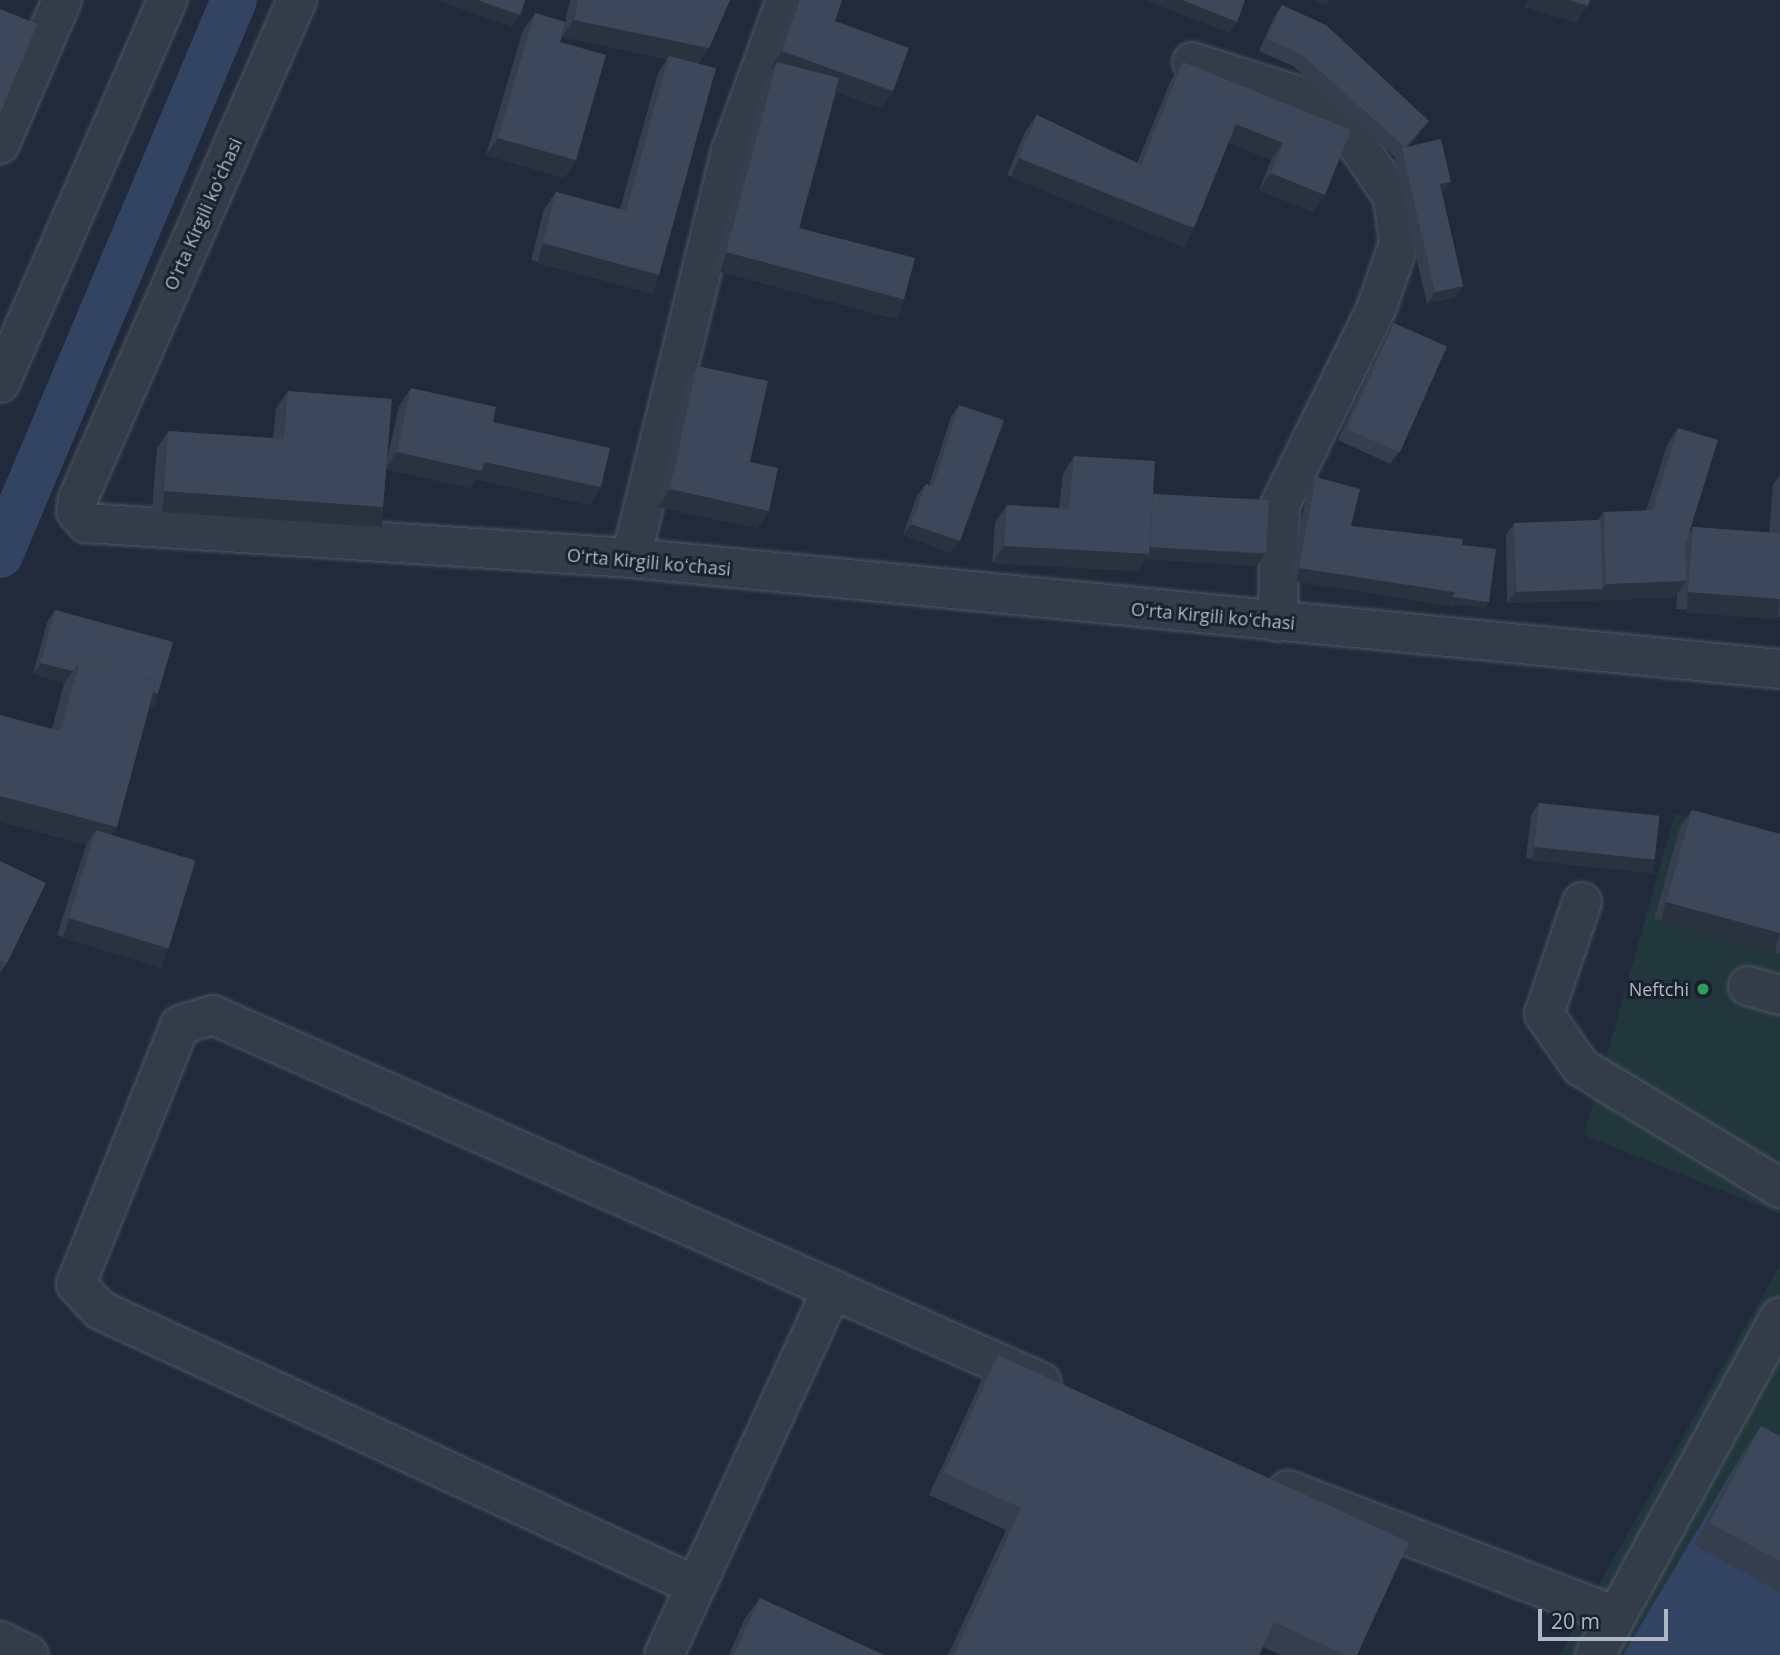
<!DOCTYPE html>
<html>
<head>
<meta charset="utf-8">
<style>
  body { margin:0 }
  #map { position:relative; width:1780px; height:1655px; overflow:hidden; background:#202a3a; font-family:"Open Sans",sans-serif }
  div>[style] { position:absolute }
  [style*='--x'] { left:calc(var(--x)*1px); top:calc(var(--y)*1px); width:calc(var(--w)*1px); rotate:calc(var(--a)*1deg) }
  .green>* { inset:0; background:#22373b }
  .water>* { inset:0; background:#334462 }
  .canal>* { height:46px; margin:-23px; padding:0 23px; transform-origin:23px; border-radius:23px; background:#334462 }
  .roads { filter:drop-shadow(0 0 2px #4f5765) drop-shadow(0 0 2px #4f5765) }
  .minor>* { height:38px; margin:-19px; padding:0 19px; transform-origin:19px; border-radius:19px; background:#343c4a }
  .wall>* { inset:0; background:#343e4d }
  .shaded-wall>* { inset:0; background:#2a323f; transform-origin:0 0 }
  .building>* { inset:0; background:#3c485a; transform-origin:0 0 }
  .dots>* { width:19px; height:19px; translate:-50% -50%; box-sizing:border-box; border:4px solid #19212f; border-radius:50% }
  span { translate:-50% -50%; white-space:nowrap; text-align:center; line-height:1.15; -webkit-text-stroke:6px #19212f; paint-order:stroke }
  .street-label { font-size:18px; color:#afb7c7 }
  .poi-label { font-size:18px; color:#afb7c7 }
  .right { translate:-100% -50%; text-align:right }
  .scale { position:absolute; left:1538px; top:1609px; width:130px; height:32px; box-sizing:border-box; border:4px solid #afb7c7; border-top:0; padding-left:9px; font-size:21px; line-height:24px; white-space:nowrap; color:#afb7c7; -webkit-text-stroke:5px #19212f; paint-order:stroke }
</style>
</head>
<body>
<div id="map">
  <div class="green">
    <div style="clip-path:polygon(1675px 814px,1780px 842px,1780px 1214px,1584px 1135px)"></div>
    <div style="clip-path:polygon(1780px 1265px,1780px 1655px,1559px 1655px)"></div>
  </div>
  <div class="water">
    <div style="clip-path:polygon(1746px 1448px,1780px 1467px,1780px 1655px,1623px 1655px)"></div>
  </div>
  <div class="canal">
    <div style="--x:0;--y:555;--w:602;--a:-67.14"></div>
  </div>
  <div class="roads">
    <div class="minor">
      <div style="--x:297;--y:0;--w:545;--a:113.7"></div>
      <div style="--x:78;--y:499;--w:12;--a:99"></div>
      <div style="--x:76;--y:511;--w:16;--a:50"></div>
      <div style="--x:86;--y:523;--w:546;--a:3.67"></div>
      <div style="--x:631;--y:558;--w:1154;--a:5.52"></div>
      <div style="--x:1192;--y:62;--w:122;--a:17.7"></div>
      <div style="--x:1308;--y:99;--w:53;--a:39.7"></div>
      <div style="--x:1349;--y:133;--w:78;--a:55.5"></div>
      <div style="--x:1393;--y:197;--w:46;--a:82.6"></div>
      <div style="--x:1399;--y:243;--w:68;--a:109"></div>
      <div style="--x:1377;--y:307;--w:220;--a:116.1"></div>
      <div style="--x:1280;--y:505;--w:117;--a:91"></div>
      <div style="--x:0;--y:144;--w:157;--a:-66.7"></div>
      <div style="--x:0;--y:383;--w:418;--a:-66.4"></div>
      <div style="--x:631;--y:558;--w:419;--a:-76.2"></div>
      <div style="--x:731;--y:151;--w:161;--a:-70"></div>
      <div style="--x:1582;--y:902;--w:118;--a:108.7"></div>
      <div style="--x:1544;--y:1014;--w:65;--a:55.1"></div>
      <div style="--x:1581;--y:1067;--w:233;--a:31.3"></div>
      <div style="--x:1748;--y:986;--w:33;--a:16"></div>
      <div style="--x:1288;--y:1490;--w:351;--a:21"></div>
      <div style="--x:694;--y:1585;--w:655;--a:-155.16"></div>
      <div style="--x:100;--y:1310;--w:35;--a:-133"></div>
      <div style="--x:76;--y:1284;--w:279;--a:-68.1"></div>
      <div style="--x:180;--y:1025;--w:34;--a:-17"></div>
      <div style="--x:213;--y:1015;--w:906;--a:23.9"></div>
      <div style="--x:0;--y:1641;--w:32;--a:26"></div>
      <div style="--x:664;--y:1655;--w:403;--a:-65.3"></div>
      <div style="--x:1595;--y:1655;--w:385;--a:-61.3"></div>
    </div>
  </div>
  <div class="wall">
    <div style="clip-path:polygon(570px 0,730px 0,709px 48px,698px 64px,647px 292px,531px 260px,544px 209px,556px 192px,620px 209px,658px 73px,667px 59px,562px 37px,564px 27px,560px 42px,576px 160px,564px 178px,486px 155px,523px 30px,535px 13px,565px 22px)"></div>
    <div style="clip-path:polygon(794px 0,842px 0,835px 21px,893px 91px,881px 108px,836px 92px,799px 228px,904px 299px,892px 316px,714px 269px,765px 79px,772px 69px,770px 68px)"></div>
    <div style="clip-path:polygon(1282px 5px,1420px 133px,1408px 147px,1442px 193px,1463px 286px,1455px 297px,1427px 304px,1394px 160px,1396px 158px,1293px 66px,1259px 51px,1274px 17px)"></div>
    <div style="clip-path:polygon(1183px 62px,1351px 130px,1313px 212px,1259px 190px,1271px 160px,1228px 142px,1182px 245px,1007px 175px,1025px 132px,1037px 115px,1137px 163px,1171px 80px)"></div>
    <div style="clip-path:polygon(1394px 323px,1399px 452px,1390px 464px,1338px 440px,1386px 335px)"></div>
    <div style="clip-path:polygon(697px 366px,769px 511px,757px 528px,658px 507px,685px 383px)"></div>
    <div style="clip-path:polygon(411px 388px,493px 422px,601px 487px,589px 505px,476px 479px,470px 488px,386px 469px,383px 507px,371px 524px,152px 508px,157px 448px,168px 431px,273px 438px,276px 408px,288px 391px,387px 459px,399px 406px)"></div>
    <div style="clip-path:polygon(959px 405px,951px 553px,903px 535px,917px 495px,926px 484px,929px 485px,951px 417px)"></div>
    <div style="clip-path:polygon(1678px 428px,1689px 533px,1693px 527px,1769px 533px,1773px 485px,1780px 475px,1780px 617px,1676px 609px,1677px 593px,1674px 598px,1507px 603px,1506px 535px,1514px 523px,1598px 520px,1604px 512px,1646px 511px,1667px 445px)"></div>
    <div style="clip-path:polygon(1074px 456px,1153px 494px,1265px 554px,1257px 566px,1146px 559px,1137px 571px,992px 563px,995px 522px,1007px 505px,1059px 508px,1063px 474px)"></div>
    <div style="clip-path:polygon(1316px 477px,1351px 526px,1462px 545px,1489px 602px,1485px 608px,1448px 603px,1290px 579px,1308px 489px)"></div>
    <div style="clip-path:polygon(55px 610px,158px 694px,150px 705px,117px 827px,111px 835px,168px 948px,156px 965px,57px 935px,86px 845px,52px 729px,64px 683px,33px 674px,47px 622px)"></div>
    <div style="clip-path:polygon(1539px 803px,1654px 860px,1646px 871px,1526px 858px,1531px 815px)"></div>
    <div style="clip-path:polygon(1692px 810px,1780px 834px,1780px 954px,1654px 919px,1680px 827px)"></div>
    <div style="clip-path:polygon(0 861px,7px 963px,0 973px)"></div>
    <div style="clip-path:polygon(998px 1355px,1357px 1655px,1281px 1655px,1263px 1647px,1259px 1655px,948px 1655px,1006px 1530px,929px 1495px,983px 1377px)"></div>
    <div style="clip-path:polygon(1761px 1426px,1780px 1436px,1780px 1592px,1694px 1545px,1746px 1448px)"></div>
    <div style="clip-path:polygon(760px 1598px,884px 1655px,729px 1655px,744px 1620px)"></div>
  </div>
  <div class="shaded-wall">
    <div style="clip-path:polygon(436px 0,477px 0,520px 15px,511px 27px)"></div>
    <div style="clip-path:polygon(1144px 0,1182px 0,1237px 22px,1229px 33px)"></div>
    <div style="clip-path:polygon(1312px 0,1329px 0,1326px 5px)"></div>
    <div style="clip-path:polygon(1528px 0,1569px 0,1588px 6px,1576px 23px,1523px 7px)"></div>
    <div style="clip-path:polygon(574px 20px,709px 48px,697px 65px,669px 56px,667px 59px,562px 37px)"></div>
    <div style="clip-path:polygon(782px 51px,893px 91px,881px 108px,775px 70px,777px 62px,772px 69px,770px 68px)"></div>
    <div style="clip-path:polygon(1429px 121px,1420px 133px,1403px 152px,1403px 151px)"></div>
    <div style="clip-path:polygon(1236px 124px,1283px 143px,1271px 160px,1224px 141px)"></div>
    <div style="clip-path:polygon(498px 138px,576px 160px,564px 178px,486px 155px)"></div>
    <div style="left:1019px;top:158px;width:188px;height:21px;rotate:22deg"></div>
    <div style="clip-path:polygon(1271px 173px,1325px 195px,1313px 212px,1259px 190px)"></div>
    <div style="clip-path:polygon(1451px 182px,1443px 193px,1440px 184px)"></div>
    <div style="left:543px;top:243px;width:120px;height:21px;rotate:15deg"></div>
    <div style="left:726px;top:252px;width:184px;height:21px;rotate:15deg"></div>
    <div style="clip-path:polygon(1463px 286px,1455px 297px,1427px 304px,1435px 292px)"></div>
    <div style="clip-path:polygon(397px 452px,484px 462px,601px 487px,589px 505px,476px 479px,470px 488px,385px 469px)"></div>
    <div style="clip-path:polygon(670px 489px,769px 511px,757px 528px,658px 507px)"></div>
    <div style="left:164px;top:491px;width:220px;height:21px;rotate:4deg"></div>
    <div style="clip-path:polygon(911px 524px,960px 541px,951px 553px,903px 535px)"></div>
    <div style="clip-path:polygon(1004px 546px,1146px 547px,1265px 554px,1257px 566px,1146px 559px,1137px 571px,992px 563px)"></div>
    <div style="left:1299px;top:568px;width:159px;height:14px;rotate:9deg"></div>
    <div style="clip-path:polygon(1686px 581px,1674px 598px,1507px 603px,1516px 591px,1602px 589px,1606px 584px)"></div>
    <div style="left:1688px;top:592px;width:92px;height:21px;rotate:4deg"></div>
    <div style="clip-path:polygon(1452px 597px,1489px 602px,1485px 608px,1448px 603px)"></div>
    <div style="clip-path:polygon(41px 663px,73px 671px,64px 683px,33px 674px)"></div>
    <div style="left:77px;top:672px;width:84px;height:14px;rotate:15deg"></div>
    <div style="clip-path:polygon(0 796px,117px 827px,101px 849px,96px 830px,86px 845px,0 822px)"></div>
    <div style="left:1534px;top:847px;width:121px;height:14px;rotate:6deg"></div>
    <div style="left:1666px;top:902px;width:118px;height:21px;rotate:15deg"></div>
    <div style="left:69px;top:918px;width:103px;height:21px;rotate:17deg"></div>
  </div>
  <div class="building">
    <div style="clip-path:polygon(477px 0,525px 0,520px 15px)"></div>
    <div style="clip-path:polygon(578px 0,730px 0,709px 48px,574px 20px)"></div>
    <div style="clip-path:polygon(800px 0,842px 0,835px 21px,909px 48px,893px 91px,782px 51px)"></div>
    <div style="clip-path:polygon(1182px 0,1245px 0,1237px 22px)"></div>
    <div style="clip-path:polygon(1569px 0,1590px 0,1588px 6px)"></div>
    <div style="clip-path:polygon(1282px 5px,1326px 25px,1429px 121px,1405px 147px,1301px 54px,1267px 39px)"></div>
    <div style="clip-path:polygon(0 9px,37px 24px,0 114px)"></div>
    <div style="clip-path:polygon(535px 13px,565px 22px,560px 42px,606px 55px,576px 160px,498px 138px)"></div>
    <div style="clip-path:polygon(669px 56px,716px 68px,659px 275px,543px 243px,556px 192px,626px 211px)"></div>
    <div style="clip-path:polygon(777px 62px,839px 78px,799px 228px,915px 258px,904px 299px,726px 252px)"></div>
    <div style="clip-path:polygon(1183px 62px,1351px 130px,1325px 195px,1271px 173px,1283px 143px,1236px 124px,1194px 228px,1019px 158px,1037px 115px,1141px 165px)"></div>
    <div style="clip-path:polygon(1441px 139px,1451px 182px,1440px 184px,1463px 286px,1435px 292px,1402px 148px)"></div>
    <div style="left:1394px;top:323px;width:58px;height:116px;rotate:24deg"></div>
    <div style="clip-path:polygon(697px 366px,768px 381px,750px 462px,778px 468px,769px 511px,670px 489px)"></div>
    <div style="clip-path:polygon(411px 388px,496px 407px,493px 422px,610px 448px,601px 487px,484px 462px,482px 471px,397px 452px)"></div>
    <div style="clip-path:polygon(288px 391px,392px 399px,383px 507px,164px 491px,168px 431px,284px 439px)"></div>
    <div style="clip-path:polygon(959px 405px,1004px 420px,960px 541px,911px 524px,926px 484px,933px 487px)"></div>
    <div style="clip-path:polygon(1678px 428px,1718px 440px,1685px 546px,1686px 581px,1606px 584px,1604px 512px,1653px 510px)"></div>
    <div style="clip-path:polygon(1074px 456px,1155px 461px,1149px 554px,1004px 546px,1007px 505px,1069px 509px)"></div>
    <div style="clip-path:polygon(1316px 477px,1360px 489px,1351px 526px,1463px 539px,1456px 592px,1299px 568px)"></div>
    <div style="left:1153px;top:494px;width:116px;height:53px;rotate:3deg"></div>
    <div style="left:1600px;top:520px;width:69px;height:86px;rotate:88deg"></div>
    <div style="clip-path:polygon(1693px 527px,1779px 533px,1780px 527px,1780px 599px,1688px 592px)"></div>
    <div style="clip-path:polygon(1462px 545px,1496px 549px,1489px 602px,1452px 597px,1456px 592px)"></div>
    <div style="clip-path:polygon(55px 610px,173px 642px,158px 694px,153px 692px,156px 681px,80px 661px,73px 671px,41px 663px)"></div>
    <div style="clip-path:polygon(80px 661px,156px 681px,117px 827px,0 796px,0 715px,60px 731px)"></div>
    <div style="left:1539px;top:803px;width:121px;height:44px;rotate:6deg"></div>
    <div style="clip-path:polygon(1692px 810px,1780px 834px,1780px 933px,1666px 902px)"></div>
    <div style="left:96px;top:830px;width:104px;height:92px;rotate:17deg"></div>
    <div style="clip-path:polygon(0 861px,46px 883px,7px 963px,0 960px)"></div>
    <div style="clip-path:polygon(998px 1355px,1409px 1542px,1357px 1655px,1345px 1655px,1274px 1622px,1259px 1655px,954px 1655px,1021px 1508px,944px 1473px)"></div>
    <div style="clip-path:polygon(1761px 1426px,1780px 1436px,1780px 1561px,1709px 1523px)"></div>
    <div style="clip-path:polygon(760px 1598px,884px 1655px,734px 1655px)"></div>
  </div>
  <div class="dots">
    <div style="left:1703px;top:989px;background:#2e9e5b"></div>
  </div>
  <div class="street-label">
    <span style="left:203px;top:214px;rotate:-66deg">Oʻrta Kirgili koʻchasi</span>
    <span style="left:649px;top:562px;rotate:5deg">Oʻrta Kirgili koʻchasi</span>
    <span style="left:1213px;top:616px;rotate:5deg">Oʻrta Kirgili koʻchasi</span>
  </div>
  <div class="poi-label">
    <span class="right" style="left:1689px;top:989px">Neftchi</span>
  </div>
  <div class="scale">20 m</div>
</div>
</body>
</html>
